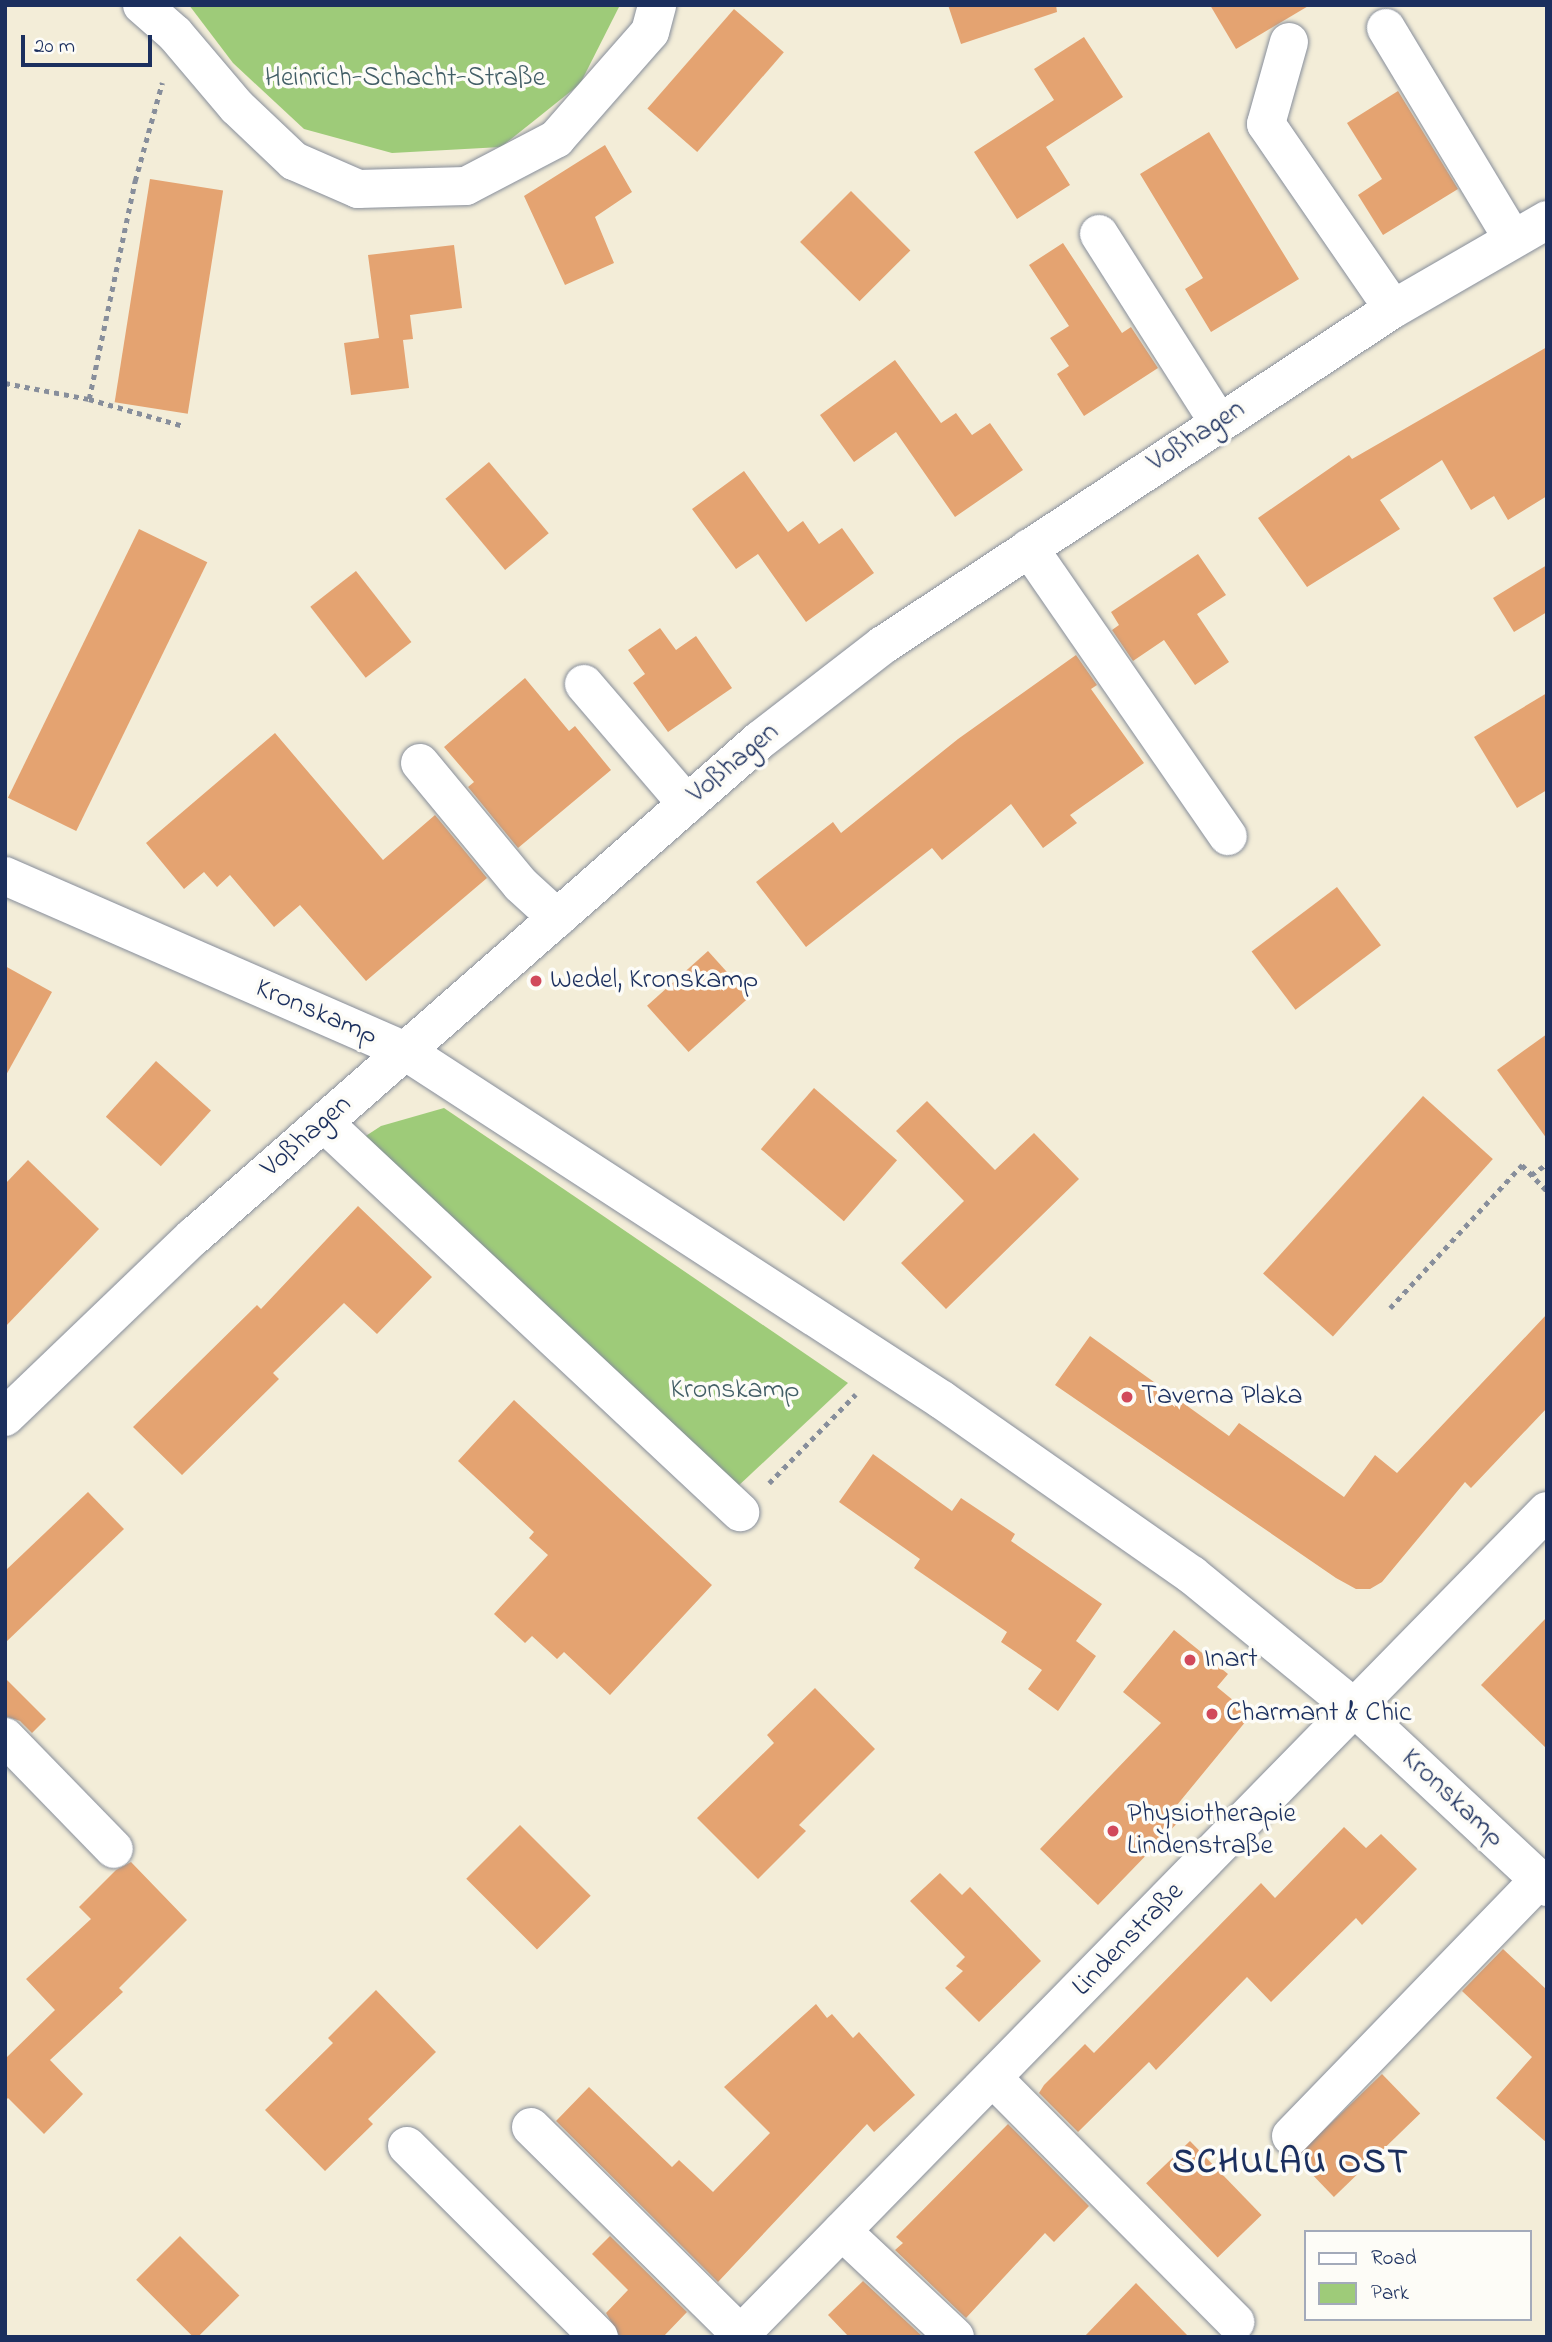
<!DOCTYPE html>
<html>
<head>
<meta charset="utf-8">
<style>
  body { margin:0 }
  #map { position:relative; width:1552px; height:2342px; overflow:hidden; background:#f3edd8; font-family:"Indie Flower",sans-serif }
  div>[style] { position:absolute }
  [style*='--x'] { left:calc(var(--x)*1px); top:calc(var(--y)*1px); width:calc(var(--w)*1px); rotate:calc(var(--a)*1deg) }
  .green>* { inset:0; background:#9ecb79 }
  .building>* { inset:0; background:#e4a371; transform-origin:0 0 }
  .path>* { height:4.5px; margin-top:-2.25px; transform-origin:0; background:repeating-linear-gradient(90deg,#878e9b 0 5px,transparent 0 10px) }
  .roads { filter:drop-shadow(0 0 2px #878e9b) drop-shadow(0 0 2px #878e9b) }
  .minor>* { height:38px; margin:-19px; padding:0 19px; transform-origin:19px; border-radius:19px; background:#fff }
  .dots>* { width:19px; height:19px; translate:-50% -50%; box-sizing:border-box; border:4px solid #fdfcf7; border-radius:50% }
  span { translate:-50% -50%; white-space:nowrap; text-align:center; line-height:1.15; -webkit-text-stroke:7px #fdfcf7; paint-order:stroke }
  .park-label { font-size:28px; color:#425e66 }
  .street-label { font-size:28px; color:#1b2f5e }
  .poi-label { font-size:28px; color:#1b2f5e }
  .left { translate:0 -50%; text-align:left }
  .district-label { font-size:35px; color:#1b2f5e; font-weight:700; letter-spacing:2px }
  .frame { position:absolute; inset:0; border:7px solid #1b2f5e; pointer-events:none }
  .legend { position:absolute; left:1304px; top:2230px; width:228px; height:91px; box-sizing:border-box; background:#fdfcf7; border:2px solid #a3aaba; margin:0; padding:9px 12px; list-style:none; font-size:21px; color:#1b2f5e }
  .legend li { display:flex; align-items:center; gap:14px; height:35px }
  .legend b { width:35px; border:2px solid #a3aaba }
  .scale { position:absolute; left:21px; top:35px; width:131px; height:32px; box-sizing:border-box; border:4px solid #1b2f5e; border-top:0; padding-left:9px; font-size:21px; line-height:24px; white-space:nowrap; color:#1b2f5e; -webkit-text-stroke:5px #fdfcf7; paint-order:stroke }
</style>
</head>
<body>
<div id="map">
  <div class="green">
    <div style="clip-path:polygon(189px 5px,620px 5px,580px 84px,501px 147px,392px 153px,304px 129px,233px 63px)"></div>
    <div style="clip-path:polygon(444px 1108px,596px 1211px,848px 1383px,736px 1488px,355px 1143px,381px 1126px)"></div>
  </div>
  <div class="building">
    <div style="clip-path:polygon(948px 5px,1056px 5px,1057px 12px,961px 44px)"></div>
    <div style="clip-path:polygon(1210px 5px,1310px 5px,1236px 49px)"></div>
    <div style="left:734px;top:9px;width:66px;height:132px;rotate:41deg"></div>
    <div style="clip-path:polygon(1084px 37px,1123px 97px,1046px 147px,1070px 185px,1017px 219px,974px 152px,1054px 100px,1034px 69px)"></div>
    <div style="clip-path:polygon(1398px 91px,1458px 189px,1383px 235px,1358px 195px,1382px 179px,1347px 123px)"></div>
    <div style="clip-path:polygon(1209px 132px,1299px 279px,1211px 332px,1185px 289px,1203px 278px,1140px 174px)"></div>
    <div style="clip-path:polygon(605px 145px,632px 192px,595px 217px,614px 263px,565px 285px,524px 196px)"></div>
    <div style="left:150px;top:179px;width:74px;height:226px;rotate:9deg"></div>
    <div style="left:851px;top:191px;width:84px;height:72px;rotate:45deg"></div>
    <div style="clip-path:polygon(1063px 243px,1122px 333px,1131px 327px,1158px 368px,1084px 416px,1057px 374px,1069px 366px,1050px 338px,1069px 326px,1029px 265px)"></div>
    <div style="clip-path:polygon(454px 245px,462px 308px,410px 315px,413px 339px,403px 340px,409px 388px,351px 395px,344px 343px,379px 338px,368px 255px)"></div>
    <div style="clip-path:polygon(1547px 347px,1547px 496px,1508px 520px,1494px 496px,1471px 510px,1442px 460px,1380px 500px,1400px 529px,1307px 587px,1258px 518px,1349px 455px,1352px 459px)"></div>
    <div style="clip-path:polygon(895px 360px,941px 423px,956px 413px,972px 435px,990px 423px,1023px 470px,955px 517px,896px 432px,854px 462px,820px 415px)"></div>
    <div style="left:489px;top:462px;width:93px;height:57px;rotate:50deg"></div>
    <div style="clip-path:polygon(744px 471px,788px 532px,803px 521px,819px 544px,842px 528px,874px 573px,806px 622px,758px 554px,736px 569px,692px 509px)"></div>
    <div style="left:139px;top:529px;width:76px;height:299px;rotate:26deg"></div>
    <div style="clip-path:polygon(1198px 554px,1226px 595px,1197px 614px,1229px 662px,1195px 685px,1164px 640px,1133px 661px,1112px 630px,1119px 625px,1111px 612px)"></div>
    <div style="clip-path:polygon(1547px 565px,1547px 612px,1514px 632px,1493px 598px)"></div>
    <div style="left:356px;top:571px;width:90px;height:58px;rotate:52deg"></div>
    <div style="clip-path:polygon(660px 628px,676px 650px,696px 636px,732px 688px,668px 732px,633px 683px,645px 674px,628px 650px)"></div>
    <div style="clip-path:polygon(1076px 655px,1097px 685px,1091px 689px,1144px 763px,1070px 815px,1077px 823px,1043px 848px,1011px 804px,942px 860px,932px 848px,806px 947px,756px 882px,833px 822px,841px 833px,958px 739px)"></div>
    <div style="clip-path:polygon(525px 678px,569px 731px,575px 726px,611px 770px,518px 848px,468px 787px,474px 782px,444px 747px)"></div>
    <div style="clip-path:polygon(1547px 693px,1547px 790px,1517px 808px,1474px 737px)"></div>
    <div style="clip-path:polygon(275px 733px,383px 860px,435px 815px,487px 878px,366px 981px,300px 905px,274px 927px,230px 875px,217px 887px,204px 872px,184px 889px,146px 843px)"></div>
    <div style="left:1337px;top:887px;width:73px;height:107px;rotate:53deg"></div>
    <div style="left:708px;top:951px;width:62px;height:82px;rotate:48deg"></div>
    <div style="clip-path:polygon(5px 966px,52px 992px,5px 1077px)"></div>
    <div style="clip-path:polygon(1547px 1034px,1547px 1139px,1497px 1070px)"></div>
    <div style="left:156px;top:1061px;width:74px;height:75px;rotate:42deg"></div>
    <div style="left:814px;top:1088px;width:110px;height:81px;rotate:41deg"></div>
    <div style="left:1423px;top:1096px;width:94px;height:239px;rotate:42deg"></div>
    <div style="clip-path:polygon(927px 1101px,995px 1170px,1034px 1133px,1079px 1179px,946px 1309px,901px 1263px,964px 1201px,896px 1131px)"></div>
    <div style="clip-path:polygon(28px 1160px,99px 1229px,5px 1327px,5px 1184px)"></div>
    <div style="clip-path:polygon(358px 1206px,432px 1277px,377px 1334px,344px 1303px,273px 1373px,279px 1379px,182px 1475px,133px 1427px,257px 1305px,261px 1309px)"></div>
    <div style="clip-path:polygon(1547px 1314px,1547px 1408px,1471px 1488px,1465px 1482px,1382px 1582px,1370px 1589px,1356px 1589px,1336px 1578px,1055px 1385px,1090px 1336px,1229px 1436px,1239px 1423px,1344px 1497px,1375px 1455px,1397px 1473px)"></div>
    <div style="clip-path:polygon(514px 1400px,712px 1585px,610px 1695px,564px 1652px,557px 1659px,532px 1636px,525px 1643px,494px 1614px,548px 1555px,529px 1538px,534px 1532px,458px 1461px)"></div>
    <div style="clip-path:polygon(873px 1454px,952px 1511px,961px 1498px,1015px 1534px,1011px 1541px,1102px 1604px,1076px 1641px,1096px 1656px,1058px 1711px,1028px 1689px,1042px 1670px,1001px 1642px,1007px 1632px,914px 1568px,920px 1559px,839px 1502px)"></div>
    <div style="clip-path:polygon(88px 1492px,124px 1529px,5px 1643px,5px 1571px)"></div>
    <div style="clip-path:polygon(1547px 1617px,1547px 1749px,1481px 1685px)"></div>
    <div style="clip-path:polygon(1174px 1630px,1228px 1674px,1217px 1687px,1251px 1715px,1177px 1805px,1186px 1814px,1098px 1905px,1040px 1849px,1161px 1723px,1123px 1692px)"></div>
    <div style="clip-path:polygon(5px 1678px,46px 1719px,32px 1733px,20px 1721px,5px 1716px)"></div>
    <div style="clip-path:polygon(815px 1688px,875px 1749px,799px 1825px,806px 1831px,758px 1879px,697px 1818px,774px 1743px,767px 1735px)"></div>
    <div style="left:520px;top:1825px;width:100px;height:76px;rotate:45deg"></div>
    <div style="clip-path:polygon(1344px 1827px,1366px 1848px,1381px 1834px,1417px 1869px,1362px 1925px,1356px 1918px,1271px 2002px,1247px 1977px,1156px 2070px,1149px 2062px,1078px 2132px,1039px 2093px,1044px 2085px,1085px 2044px,1094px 2053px,1261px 1883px,1275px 1898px)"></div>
    <div style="clip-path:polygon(131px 1862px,187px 1920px,119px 1988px,123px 1992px,50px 2060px,83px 2094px,44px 2134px,8px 2098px,5px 2101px,5px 2059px,55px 2010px,26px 1979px,91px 1919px,79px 1907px,116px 1870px)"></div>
    <div style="clip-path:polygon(940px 1873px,962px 1895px,970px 1887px,1041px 1961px,979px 2022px,945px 1988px,963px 1971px,956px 1966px,965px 1957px,910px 1901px)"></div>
    <div style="clip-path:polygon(1503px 1949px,1547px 1990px,1547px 2143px,1496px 2098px,1532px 2057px,1462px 1991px)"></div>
    <div style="clip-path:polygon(376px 1990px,436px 2052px,368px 2119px,373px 2124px,325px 2171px,265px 2110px,333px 2043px,328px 2038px)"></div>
    <div style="clip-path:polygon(816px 2004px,827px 2018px,832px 2014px,853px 2038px,859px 2032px,915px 2095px,874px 2132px,867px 2124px,718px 2282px,556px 2121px,589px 2087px,672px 2167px,679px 2160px,713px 2192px,770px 2133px,724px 2087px)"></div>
    <div style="left:1382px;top:2074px;width:55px;height:120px;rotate:46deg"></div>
    <div style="clip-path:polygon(1008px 2124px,1089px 2206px,1054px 2242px,1045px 2233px,966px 2318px,895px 2250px,903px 2243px,896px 2237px)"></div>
    <div style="left:1190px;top:2141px;width:103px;height:61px;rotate:46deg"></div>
    <div style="left:180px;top:2236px;width:84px;height:62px;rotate:45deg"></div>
    <div style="clip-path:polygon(610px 2236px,687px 2312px,663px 2337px,620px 2337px,606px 2313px,628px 2290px,592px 2254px)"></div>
    <div style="clip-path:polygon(863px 2281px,923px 2337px,849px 2337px,828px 2315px)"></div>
    <div style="clip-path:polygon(1136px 2283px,1189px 2337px,1084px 2337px)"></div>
  </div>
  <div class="path">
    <div style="--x:5;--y:383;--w:86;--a:10.8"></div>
    <div style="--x:89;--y:399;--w:99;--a:15.9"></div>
    <div style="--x:89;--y:399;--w:223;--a:-78.1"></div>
    <div style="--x:135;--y:181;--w:102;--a:-74.6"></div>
    <div style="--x:1531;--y:1175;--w:19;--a:-35"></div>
    <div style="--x:1390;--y:1308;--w:195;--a:-47.3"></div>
    <div style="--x:1522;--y:1165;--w:36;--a:46"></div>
    <div style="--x:769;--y:1483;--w:124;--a:-45.7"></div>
  </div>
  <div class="roads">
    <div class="minor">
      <div style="--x:142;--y:5;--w:44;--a:41.3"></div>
      <div style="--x:175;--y:34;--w:96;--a:49.7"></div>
      <div style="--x:237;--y:107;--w:79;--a:43.5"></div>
      <div style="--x:294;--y:161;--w:70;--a:23.6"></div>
      <div style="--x:358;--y:189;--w:108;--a:-1.6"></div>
      <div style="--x:466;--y:186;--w:102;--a:-27.6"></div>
      <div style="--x:556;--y:139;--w:142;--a:-48.7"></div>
      <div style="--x:650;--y:32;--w:28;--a:-75"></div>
      <div style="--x:1386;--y:28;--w:246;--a:59"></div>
      <div style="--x:1289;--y:42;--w:85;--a:105.7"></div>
      <div style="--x:1266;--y:124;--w:224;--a:55.5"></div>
      <div style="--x:1099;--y:234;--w:224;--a:57.6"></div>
      <div style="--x:1029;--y:548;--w:350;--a:55.4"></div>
      <div style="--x:584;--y:684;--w:158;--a:49.4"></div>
      <div style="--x:420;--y:763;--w:158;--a:50.4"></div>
      <div style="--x:521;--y:885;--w:49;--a:42.5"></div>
      <div style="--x:5;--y:876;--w:437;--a:23.6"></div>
      <div style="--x:405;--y:1051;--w:640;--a:33.02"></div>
      <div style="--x:942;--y:1400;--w:305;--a:35"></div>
      <div style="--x:1192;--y:1575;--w:212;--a:39.3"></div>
      <div style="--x:1356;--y:1709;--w:261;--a:43"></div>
      <div style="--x:324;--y:1123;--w:570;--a:43.08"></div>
      <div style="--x:5;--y:1417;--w:260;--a:-43.8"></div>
      <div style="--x:193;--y:1237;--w:754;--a:-41.24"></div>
      <div style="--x:760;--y:740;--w:155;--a:-37.7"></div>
      <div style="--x:883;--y:645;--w:611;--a:-33.38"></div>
      <div style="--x:1393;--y:309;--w:178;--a:-30"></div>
      <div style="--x:5;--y:1737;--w:156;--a:45.8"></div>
      <div style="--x:993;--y:2078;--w:344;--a:45.2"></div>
      <div style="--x:531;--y:2127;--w:294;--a:44.7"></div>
      <div style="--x:1291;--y:2136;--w:356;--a:-45.9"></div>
      <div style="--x:407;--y:2146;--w:271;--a:44.9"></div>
      <div style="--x:842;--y:2231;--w:155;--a:43.2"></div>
      <div style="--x:738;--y:2337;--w:1156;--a:-45.6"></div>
    </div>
  </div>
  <div class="dots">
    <div style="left:536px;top:981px;background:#d1495b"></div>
    <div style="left:1127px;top:1397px;background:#d1495b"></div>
    <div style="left:1190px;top:1660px;background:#d1495b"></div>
    <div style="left:1212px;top:1714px;background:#d1495b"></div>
    <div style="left:1113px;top:1831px;background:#d1495b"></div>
  </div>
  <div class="park-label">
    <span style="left:405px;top:79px">Heinrich-Schacht-Straße</span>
    <span style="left:735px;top:1391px">Kronskamp</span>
  </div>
  <div class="street-label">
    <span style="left:1197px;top:437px;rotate:-33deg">Voßhagen</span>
    <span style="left:734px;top:764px;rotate:-40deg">Voßhagen</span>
    <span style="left:316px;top:1013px;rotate:23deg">Kronskamp</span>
    <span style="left:307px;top:1137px;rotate:-41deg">Voßhagen</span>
    <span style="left:1452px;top:1799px;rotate:43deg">Kronskamp</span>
    <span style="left:1129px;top:1940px;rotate:-46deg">Lindenstraße</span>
  </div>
  <div class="poi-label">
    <span class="left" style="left:550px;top:981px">Wedel, Kronskamp</span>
    <span class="left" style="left:1141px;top:1397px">Taverna Plaka</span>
    <span class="left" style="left:1204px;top:1660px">Inart</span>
    <span class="left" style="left:1226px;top:1714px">Charmant &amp; Chic</span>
    <span class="left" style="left:1127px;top:1831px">Physiotherapie<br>Lindenstraße</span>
  </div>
  <div class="district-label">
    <span style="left:1291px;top:2164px">SCHULAU OST</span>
  </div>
  <div class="frame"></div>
  <ul class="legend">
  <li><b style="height:9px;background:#fff"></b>Road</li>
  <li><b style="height:19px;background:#9ecb79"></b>Park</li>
  </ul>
  <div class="scale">20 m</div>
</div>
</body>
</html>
